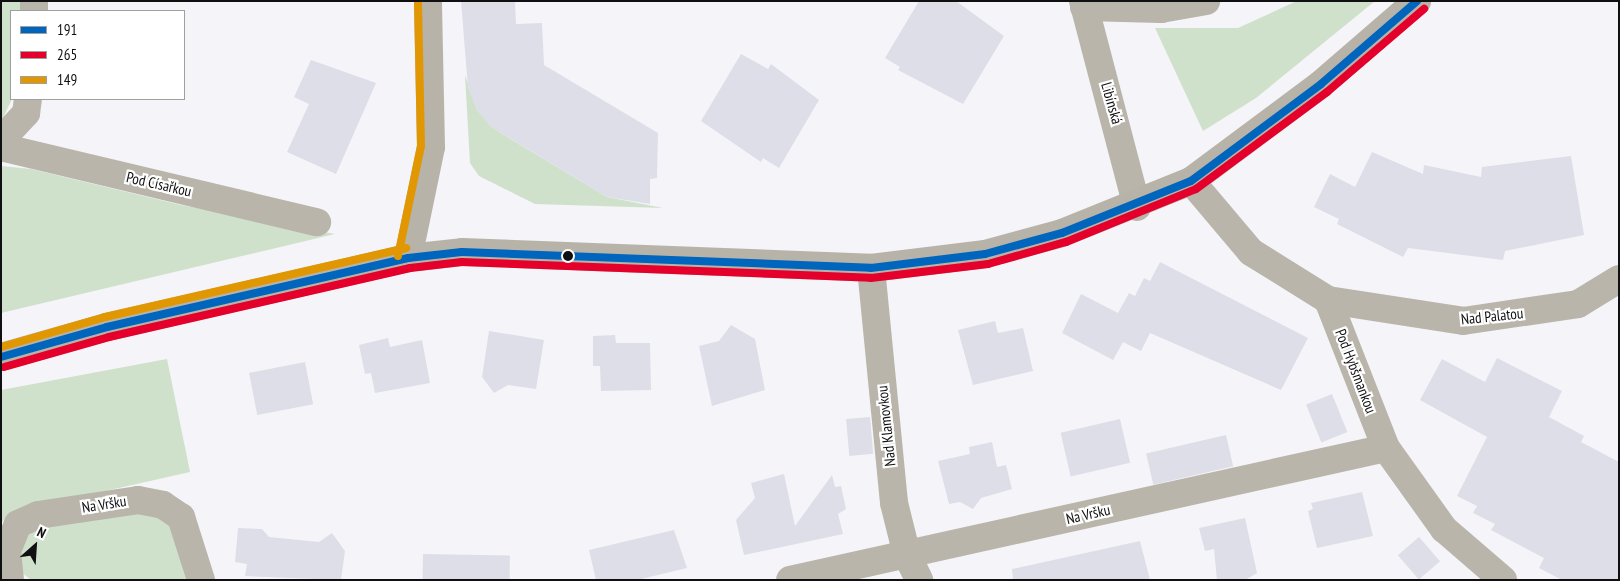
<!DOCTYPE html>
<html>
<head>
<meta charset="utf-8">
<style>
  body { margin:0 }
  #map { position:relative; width:1620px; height:581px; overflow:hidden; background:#f4f4f9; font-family:"PT Sans Narrow",sans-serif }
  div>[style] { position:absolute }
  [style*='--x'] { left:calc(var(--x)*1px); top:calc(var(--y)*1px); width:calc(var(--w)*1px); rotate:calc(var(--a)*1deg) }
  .green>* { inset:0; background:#d0e1cb }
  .building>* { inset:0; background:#dedee8; transform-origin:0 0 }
  .street>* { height:28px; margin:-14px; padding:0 14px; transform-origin:14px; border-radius:14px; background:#b9b5ab }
  .secondary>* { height:28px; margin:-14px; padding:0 14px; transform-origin:14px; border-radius:14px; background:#b8b3a9 }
  .bus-1>* { height:8px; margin:-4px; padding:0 4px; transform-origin:4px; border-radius:4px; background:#0065bd }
  .bus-2>* { height:8px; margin:-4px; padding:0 4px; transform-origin:4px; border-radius:4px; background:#e4002b }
  .bus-3>* { height:8px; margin:-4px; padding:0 4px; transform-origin:4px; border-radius:4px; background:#e09702 }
  .dots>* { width:14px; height:14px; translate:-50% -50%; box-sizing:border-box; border:2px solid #fff; border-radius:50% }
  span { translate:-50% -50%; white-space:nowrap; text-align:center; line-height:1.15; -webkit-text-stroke:4.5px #fff; paint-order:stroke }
  .street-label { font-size:15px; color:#101012 }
  .frame { position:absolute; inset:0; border:2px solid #101012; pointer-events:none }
  .legend { position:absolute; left:10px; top:10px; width:175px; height:90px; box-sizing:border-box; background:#fff; border:1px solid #9f9fa0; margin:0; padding:6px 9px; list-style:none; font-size:15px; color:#101012 }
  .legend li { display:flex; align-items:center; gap:10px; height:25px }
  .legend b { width:25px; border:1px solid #9f9fa0 }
  .north { position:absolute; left:10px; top:521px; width:50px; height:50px; -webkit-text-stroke:4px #fff; paint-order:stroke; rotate:26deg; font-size:14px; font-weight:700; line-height:20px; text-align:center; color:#101012 }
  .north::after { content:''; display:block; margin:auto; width:18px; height:22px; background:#101012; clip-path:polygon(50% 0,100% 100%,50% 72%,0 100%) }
</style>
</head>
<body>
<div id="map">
  <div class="green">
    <div style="clip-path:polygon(1px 1px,20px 1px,21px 11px,11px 11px,12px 99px,1px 122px)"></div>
    <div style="clip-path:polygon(1297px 1px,1375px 1px,1256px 98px,1203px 131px,1155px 28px,1238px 28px)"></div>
    <div style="clip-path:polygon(465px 75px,477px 110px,499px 132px,607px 197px,663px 208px,535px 204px,479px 176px,470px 163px)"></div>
    <div style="clip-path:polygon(1px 166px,31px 169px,181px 205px,335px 234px,1px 313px)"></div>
    <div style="clip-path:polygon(167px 359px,190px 472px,12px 512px,1px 523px,1px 390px)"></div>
    <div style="clip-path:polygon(110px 510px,168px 516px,186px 580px,31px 580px,16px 568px,29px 527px)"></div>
  </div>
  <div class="building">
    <div style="clip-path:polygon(461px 1px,515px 1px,516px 24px,542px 23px,544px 65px,658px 133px,657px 178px,650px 179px,650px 204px,607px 197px,491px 127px,477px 110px,468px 88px)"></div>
    <div style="clip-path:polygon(919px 1px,956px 1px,1004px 36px,963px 104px,898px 70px,900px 67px,885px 58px)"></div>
    <div style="clip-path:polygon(741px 54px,768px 69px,771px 64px,819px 100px,779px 168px,763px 158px,761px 162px,701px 121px)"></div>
    <div style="clip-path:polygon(311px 60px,376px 83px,336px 174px,287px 152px,309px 104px,294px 97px)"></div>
    <div style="clip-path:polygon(1372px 152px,1423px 174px,1424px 165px,1481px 177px,1482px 167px,1571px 156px,1584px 235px,1505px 251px,1503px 260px,1408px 248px,1403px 257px,1337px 224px,1339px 219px,1314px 207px,1330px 174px,1355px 187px)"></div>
    <div style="clip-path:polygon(1160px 262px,1308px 338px,1281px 390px,1150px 333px,1141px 351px,1123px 342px,1113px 360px,1062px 333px,1081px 294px,1118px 313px,1129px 293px,1135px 296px,1144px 278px,1150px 281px)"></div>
    <div style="clip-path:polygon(995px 321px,998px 333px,1023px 328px,1033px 371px,973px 385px,958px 330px)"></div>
    <div style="clip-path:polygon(731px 325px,755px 339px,765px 390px,712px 406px,699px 346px,719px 341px)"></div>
    <div style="clip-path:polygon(489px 331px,544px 340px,536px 389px,508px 385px,494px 393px,482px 377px)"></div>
    <div style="clip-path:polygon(615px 335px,616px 343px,650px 343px,651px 390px,601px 391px,600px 366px,593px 366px,593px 336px)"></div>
    <div style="clip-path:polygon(388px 338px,390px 347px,422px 340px,430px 383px,375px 393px,371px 373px,365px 374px,359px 345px)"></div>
    <div style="clip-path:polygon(1497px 358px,1562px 391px,1549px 417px,1584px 436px,1581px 442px,1619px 462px,1619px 580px,1562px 580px,1539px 568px,1544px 558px,1491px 530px,1495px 524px,1473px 513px,1477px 506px,1457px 496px,1487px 437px,1420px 400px,1442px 359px,1485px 382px)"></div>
    <div style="left:305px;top:362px;width:43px;height:57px;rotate:79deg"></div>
    <div style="left:1332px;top:394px;width:41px;height:28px;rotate:68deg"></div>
    <div style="left:870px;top:417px;width:37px;height:24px;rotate:85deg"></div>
    <div style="left:1120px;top:419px;width:45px;height:61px;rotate:77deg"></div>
    <div style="left:1226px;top:435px;width:32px;height:82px;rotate:77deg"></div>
    <div style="clip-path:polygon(992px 442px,997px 467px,1006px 465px,1012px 489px,981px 498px,973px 509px,960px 502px,949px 504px,938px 461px,970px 454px,969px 447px)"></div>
    <div style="clip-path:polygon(784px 474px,795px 526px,832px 475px,835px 487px,841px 486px,846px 509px,838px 514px,843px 534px,744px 555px,736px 520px,755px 498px,751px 483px)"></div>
    <div style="clip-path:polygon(1362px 492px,1373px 536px,1317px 548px,1308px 511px,1313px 509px,1311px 503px)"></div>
    <div style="clip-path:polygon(1245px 518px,1257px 573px,1245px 580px,1217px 580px,1214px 549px,1205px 551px,1199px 528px)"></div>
    <div style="clip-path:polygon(238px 528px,262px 529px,269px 537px,319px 542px,332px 533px,345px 551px,341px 580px,245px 576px,247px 564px,235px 562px)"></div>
    <div style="clip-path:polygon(674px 530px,687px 568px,637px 580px,596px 580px,589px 550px)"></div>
    <div style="left:1419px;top:537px;width:32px;height:28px;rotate:49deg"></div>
    <div style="clip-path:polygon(1140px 541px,1150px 580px,1013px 580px,1012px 569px)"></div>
    <div style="left:423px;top:554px;width:87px;height:26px;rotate:1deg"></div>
  </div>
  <div class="street">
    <div style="--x:34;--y:1;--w:10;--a:90"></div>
    <div style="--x:1083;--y:1;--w:213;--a:75.3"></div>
    <div style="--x:1084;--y:7;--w:77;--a:1.5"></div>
    <div style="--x:1161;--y:9;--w:46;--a:-10.1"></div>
    <div style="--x:1;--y:140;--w:37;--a:-47"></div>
    <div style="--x:26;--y:113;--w:14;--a:-82"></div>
    <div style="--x:1;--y:147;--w:325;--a:13.4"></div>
    <div style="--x:1191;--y:181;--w:93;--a:49.8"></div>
    <div style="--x:1251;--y:252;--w:91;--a:31.9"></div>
    <div style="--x:1328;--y:300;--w:159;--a:68.6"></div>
    <div style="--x:1386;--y:448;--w:100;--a:54.4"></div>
    <div style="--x:1444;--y:529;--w:78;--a:40.8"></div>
    <div style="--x:871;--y:268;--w:236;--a:84.4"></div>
    <div style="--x:894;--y:503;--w:54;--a:76"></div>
    <div style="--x:907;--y:555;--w:28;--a:64"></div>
    <div style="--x:1328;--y:300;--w:137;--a:8.8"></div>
    <div style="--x:1463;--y:321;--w:116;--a:-8.4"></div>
    <div style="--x:1578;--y:304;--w:48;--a:-31.4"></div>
    <div style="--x:10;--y:580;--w:29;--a:-96"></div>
    <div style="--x:7;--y:551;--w:29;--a:-68"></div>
    <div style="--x:18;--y:524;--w:22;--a:-24"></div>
    <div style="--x:38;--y:515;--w:101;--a:-8.5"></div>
    <div style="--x:138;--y:500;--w:25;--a:11"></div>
    <div style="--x:163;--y:505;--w:22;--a:34"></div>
    <div style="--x:181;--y:517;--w:66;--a:72.4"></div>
    <div style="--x:790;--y:580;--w:610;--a:-12.49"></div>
  </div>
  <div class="secondary">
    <div style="--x:408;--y:258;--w:113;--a:-78.3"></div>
    <div style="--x:431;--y:147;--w:146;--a:-91.2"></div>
    <div style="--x:1;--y:357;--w:110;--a:-15.8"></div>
    <div style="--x:107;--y:327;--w:309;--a:-12.9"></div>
    <div style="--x:408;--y:258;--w:54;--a:-6.3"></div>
    <div style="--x:462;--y:252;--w:409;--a:2.2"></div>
    <div style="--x:871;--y:268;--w:115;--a:-7"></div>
    <div style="--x:985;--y:254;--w:80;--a:-15.3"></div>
    <div style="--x:1062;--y:233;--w:139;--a:-22"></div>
    <div style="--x:1191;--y:181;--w:162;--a:-36.7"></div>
    <div style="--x:1321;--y:84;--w:127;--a:-40.8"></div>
  </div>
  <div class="bus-1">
    <div style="--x:1;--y:357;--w:110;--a:-15.8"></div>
    <div style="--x:107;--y:327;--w:309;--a:-12.9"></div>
    <div style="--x:408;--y:258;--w:54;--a:-6.3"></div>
    <div style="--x:462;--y:252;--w:409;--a:2.2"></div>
    <div style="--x:871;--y:268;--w:115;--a:-7"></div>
    <div style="--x:985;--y:254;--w:80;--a:-15.3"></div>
    <div style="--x:1062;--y:233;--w:139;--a:-22"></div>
    <div style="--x:1191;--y:181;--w:162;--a:-36.7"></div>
    <div style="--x:1321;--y:84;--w:127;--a:-40.8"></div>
  </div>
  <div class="bus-2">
    <div style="--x:4;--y:367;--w:109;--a:-15.9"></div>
    <div style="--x:109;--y:337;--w:309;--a:-12.9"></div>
    <div style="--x:410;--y:268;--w:52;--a:-6.6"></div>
    <div style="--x:462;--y:262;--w:409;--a:2.2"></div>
    <div style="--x:871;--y:278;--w:118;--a:-6.8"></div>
    <div style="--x:988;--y:264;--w:81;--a:-15.8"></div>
    <div style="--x:1066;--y:242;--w:140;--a:-22.2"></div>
    <div style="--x:1196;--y:189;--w:163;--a:-36.5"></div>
    <div style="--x:1327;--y:92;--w:128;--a:-40.6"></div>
  </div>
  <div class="bus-3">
    <div style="--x:398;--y:256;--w:112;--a:-78.2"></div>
    <div style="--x:421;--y:146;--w:145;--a:-91.2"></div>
    <div style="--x:1;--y:347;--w:108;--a:-16.1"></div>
    <div style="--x:105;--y:317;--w:309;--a:-12.9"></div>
  </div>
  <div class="dots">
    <div style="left:568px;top:256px;background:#101012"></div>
  </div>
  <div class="street-label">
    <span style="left:1112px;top:103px;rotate:74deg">Libínská</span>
    <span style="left:159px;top:184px;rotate:13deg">Pod Císařkou</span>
    <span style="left:1492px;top:316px;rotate:-6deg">Nad Palatou</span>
    <span style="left:1356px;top:371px;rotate:69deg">Pod Hybšmankou</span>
    <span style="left:886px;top:426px;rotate:-96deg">Nad Klamovkou</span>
    <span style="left:104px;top:504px;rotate:-9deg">Na Vršku</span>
    <span style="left:1088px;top:514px;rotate:-13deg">Na Vršku</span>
  </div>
  <div class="frame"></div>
  <ul class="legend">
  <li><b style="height:6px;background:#0065bd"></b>191</li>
  <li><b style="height:6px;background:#e4002b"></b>265</li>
  <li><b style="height:6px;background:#e09702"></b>149</li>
  </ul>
  <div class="north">N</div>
</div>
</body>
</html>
